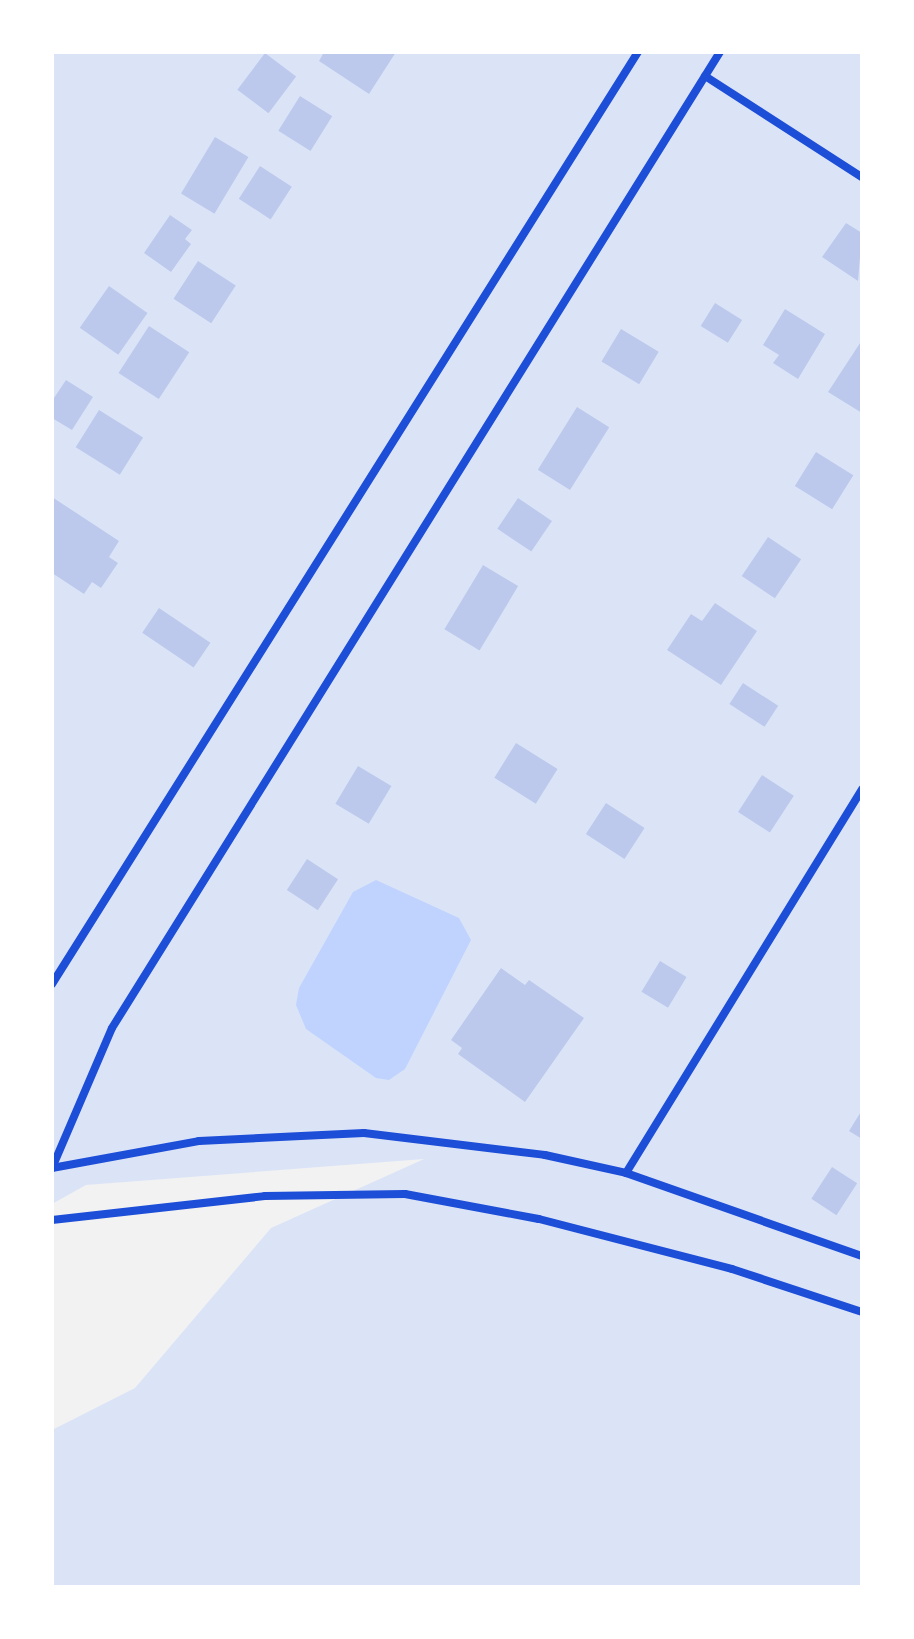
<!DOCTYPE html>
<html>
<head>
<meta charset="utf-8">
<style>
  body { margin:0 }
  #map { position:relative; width:914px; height:1639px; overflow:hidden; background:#f2f2f2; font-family:"IBM Plex Serif",serif }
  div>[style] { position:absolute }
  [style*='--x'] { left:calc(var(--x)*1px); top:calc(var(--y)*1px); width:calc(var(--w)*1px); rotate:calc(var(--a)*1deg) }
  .green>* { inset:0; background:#dbe4f7 }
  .water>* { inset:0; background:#bfd3fe }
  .building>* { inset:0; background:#bdc9ec; transform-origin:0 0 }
  .minor>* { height:8px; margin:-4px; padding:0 4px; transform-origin:4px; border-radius:4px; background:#1d4ed8 }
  span { translate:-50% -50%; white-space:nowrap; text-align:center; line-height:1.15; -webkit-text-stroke:8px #fff; paint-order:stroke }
  .frame { position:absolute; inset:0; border:54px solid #fff; pointer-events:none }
</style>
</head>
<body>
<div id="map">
  <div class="green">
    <div style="clip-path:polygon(52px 52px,862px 52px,862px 1587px,52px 1587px,52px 1430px,135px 1388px,271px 1228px,424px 1159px,86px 1185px,52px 1204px)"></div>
  </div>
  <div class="water">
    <div style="clip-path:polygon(376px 880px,459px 918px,471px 940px,405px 1069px,389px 1080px,376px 1078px,306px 1029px,296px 1005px,299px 988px,353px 892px)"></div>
  </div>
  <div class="building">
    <div style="clip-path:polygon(324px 52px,396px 52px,369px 94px,319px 61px)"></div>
    <div style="left:265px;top:53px;width:39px;height:46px;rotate:37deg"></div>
    <div style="left:300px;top:96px;width:38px;height:41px;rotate:32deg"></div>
    <div style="left:215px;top:137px;width:39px;height:66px;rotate:31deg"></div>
    <div style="left:260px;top:166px;width:38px;height:39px;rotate:33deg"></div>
    <div style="clip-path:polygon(170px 215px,192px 230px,185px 239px,191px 244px,171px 272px,144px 253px)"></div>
    <div style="clip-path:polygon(846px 223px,862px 233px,858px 281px,822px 257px)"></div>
    <div style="left:198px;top:261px;width:45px;height:45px;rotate:33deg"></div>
    <div style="left:109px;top:286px;width:47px;height:51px;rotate:35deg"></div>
    <div style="left:715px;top:303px;width:32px;height:27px;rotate:32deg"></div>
    <div style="clip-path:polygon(785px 309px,825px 334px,798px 379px,773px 363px,779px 355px,763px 345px)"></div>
    <div style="left:149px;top:326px;width:48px;height:56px;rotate:33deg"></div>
    <div style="left:621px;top:329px;width:44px;height:38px;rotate:31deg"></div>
    <div style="clip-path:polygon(862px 340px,862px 413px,828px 392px)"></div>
    <div style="clip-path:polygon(66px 380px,93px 397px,72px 430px,52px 418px,52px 401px)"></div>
    <div style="left:577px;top:407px;width:38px;height:74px;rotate:32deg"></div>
    <div style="left:99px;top:410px;width:52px;height:44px;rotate:32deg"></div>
    <div style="left:816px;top:452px;width:44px;height:40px;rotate:32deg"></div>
    <div style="clip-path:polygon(52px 497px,119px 541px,109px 557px,118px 563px,101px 588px,92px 582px,84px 594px,52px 573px)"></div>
    <div style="left:518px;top:498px;width:41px;height:37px;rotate:34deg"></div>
    <div style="left:768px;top:537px;width:40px;height:47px;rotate:34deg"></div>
    <div style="left:483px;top:565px;width:41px;height:75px;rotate:31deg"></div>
    <div style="clip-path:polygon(715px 603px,757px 631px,721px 685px,667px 650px,691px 614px,702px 621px)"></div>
    <div style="left:159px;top:608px;width:62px;height:30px;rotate:34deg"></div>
    <div style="left:743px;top:683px;width:42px;height:25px;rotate:33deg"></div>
    <div style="left:516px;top:743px;width:49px;height:41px;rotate:32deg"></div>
    <div style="left:358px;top:766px;width:39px;height:44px;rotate:31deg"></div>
    <div style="left:762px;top:775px;width:38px;height:44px;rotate:33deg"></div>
    <div style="left:606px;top:803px;width:46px;height:37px;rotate:33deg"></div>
    <div style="left:307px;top:859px;width:37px;height:37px;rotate:33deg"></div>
    <div style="left:660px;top:961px;width:31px;height:36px;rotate:31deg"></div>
    <div style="clip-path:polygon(501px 968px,525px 985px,529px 980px,584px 1018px,525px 1102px,458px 1054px,462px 1048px,451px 1040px)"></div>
    <div style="clip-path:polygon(862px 1110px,862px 1139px,849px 1131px)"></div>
    <div style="left:832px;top:1167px;width:30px;height:38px;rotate:33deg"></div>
  </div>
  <div class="minor">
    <div style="--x:705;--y:76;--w:187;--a:32.8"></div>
    <div style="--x:52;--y:984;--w:1101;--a:-57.84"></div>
    <div style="--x:52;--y:1168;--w:152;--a:-66.8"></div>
    <div style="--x:112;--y:1028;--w:1150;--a:-58.08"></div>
    <div style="--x:52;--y:1168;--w:149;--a:-10.4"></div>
    <div style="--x:199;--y:1141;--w:165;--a:-2.8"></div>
    <div style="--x:364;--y:1133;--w:182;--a:6.9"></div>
    <div style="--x:545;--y:1155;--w:83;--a:12.5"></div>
    <div style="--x:626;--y:1173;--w:250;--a:19.4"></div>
    <div style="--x:626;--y:1173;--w:451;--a:-58.4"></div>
    <div style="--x:52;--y:1220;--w:214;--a:-6.4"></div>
    <div style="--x:265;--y:1196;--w:140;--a:-0.8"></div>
    <div style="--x:405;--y:1194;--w:136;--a:10.6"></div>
    <div style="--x:539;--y:1219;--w:199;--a:14.5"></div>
    <div style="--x:732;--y:1269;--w:137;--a:18.3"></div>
  </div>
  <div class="frame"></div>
</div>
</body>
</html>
